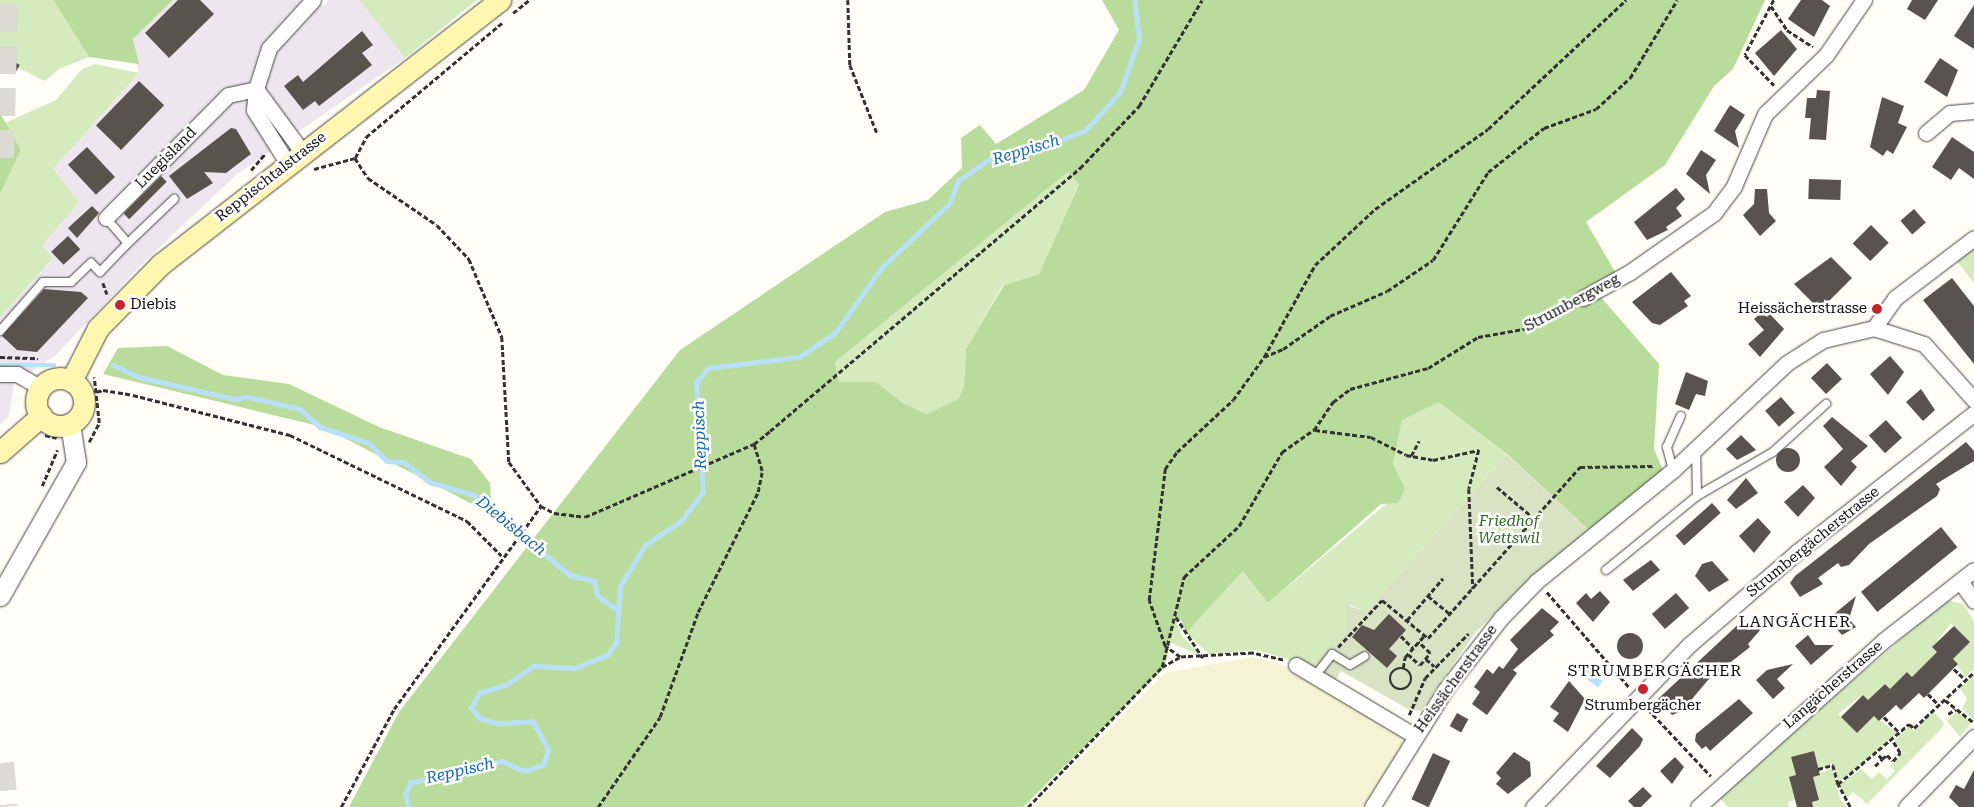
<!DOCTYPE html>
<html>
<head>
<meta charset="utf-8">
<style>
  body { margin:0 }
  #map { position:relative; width:1974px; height:807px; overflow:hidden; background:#fffdf5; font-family:"Roboto Serif",serif }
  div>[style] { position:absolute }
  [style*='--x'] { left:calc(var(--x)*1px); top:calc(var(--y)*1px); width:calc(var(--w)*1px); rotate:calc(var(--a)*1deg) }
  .industrial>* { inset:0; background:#eee6ef }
  .farmland>* { inset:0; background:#f6f3d4 }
  .green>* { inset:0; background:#d5ebbd }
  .forest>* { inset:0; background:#b9dc9c }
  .cemetery>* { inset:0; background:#d9e3c4 }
  .water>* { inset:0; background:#b9e0f7; transform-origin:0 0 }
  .stream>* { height:4.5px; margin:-2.25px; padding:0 2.25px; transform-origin:2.25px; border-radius:2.25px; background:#b9e0f7 }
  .building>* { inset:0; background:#5a524d; transform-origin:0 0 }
  .round { border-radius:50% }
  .motorway-tunnel>* { height:28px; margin-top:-14px; transform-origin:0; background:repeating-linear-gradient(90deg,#dbdad3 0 28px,transparent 0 42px) }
  .path>* { height:2.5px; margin-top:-1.25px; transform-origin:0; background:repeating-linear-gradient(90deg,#333 0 5px,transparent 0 7.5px) }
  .path>.ring { margin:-1.25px; padding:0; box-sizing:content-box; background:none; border:2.5px solid #333; border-radius:50% }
  .roads { filter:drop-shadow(0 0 1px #444) drop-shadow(0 0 1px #444) }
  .service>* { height:8px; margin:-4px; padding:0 4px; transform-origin:4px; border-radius:4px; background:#fff }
  .minor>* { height:15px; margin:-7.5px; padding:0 7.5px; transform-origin:7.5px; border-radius:7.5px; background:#fff }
  .tertiary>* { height:19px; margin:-9.5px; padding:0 9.5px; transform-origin:9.5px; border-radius:9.5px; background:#fff }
  .secondary>* { height:21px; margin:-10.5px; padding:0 10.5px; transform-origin:10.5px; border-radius:10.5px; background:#fff6b0 }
  .secondary>.ring { margin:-10.5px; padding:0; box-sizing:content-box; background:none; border:21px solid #fff6b0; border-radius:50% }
  .dots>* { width:14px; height:14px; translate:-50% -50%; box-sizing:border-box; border:2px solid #fff; border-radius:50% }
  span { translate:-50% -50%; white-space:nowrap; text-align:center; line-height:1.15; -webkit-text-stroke:5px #fff; paint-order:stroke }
  .street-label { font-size:15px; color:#111 }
  .poi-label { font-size:15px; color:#111 }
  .left { translate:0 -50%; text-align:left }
  .right { translate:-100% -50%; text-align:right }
  .park-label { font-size:15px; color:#2f6b1f; font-style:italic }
  .water-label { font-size:16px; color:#1768a6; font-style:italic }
  .neighbourhood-label { font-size:16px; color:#111; letter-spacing:1px }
</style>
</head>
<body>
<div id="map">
  <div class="industrial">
    <div style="clip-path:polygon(173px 0,316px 0,323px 6px,329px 0,359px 0,405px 58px,236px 175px,144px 262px,56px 355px,14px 383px,9px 415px,0 425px,0 318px,53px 259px,42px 245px,53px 169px,139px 73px,133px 39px)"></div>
  </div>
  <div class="farmland">
    <div style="clip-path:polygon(1253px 657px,1292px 668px,1402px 735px,1403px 743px,1366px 807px,1032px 807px,1165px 673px)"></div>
  </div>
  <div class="green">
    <div style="clip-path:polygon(0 0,53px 0,89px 57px,59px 69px,45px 81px,0 59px)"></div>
    <div style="clip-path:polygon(359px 0,477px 0,405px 58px)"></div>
    <div style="clip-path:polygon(95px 64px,139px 73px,53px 169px,79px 202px,42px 245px,53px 258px,0 318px,0 194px,21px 150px,5px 123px,56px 100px,82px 69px)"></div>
    <div style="clip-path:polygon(1068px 172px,1079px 183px,1039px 274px,1003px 285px,966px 349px,964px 386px,958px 399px,928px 414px,903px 403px,876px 382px,839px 382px,835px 362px)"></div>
    <div style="clip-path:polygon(1974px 244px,1974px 283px,1955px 259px)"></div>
    <div style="clip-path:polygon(1439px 401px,1507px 455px,1366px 611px,1350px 605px,1346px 634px,1326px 656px,1311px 666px,1256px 650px,1209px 654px,1189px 636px,1186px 633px,1244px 570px,1268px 603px,1404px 489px,1393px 464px,1402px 420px)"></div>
    <div style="clip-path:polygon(1947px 600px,1963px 604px,1974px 621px,1974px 669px,1965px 677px,1953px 659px,1970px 642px,1951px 623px,1933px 647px,1937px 652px,1912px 677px,1907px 672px,1890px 689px,1885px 684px,1868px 700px,1862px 695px,1838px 714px,1857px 733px,1874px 716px,1897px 733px,1855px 770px,1838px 782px,1834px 764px,1818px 768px,1791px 757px,1796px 775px,1789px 777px,1795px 800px,1788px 802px,1789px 807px,1728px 807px,1718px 796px)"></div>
    <div style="clip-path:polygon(1176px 620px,1182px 636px,1200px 655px,1169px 642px)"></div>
    <div style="clip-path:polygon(1974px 674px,1974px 718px,1973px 720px,1962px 708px,1967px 699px,1960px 688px)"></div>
    <div style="clip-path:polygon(1958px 710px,1971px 723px,1960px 737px,1947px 721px)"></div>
    <div style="clip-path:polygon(1933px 711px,1944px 723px,1941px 729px,1867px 804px,1853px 792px,1847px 798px,1841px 791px,1839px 785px,1861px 769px,1872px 779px,1879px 772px,1887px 779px,1895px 771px,1890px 766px,1903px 753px,1894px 741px,1909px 726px,1914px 731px)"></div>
    <div style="clip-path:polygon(1832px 768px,1840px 799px,1847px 807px,1813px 807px,1812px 802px,1819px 800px,1813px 777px)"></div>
  </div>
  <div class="forest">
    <div style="clip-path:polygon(53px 0,173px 0,133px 39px,139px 64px,89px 57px)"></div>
    <div style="clip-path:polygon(evenodd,1102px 0,1765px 0,1733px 69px,1714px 86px,1665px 165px,1586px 222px,1617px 275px,1599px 295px,1659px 364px,1654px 449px,1663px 470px,1590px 531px,1508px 455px,1439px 402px,1402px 420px,1393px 464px,1405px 489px,1398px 503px,1381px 504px,1268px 603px,1243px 571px,1186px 633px,1181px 620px,1176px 620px,1164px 668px,1023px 807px,349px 807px,399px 712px,680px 350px,885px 212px,928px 200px,962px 168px,961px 138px,980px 125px,996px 144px,1084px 90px,1119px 30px,1102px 0,1068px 172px,1079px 184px,1039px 274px,1004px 285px,966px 349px,964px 386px,958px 399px,927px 414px,903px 403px,876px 382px,839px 382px,835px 362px,1068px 172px)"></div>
    <div style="clip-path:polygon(0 113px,21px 150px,0 194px)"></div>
    <div style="clip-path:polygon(167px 346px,223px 375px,289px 384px,379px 427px,471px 459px,490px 483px,491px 502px,474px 505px,323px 427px,103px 374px,118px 348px)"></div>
  </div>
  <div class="cemetery">
    <div style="clip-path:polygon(1507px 455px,1590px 531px,1521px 587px,1475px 633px,1421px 711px,1408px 709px,1341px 671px,1335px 681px,1311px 666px,1346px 634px,1346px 605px,1366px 611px)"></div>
  </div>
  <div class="water">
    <div style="left:1585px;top:668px;width:22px;height:8px;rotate:36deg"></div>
  </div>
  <div class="stream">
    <div style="--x:0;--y:365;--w:54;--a:0"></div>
    <div style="--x:113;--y:365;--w:29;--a:25"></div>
    <div style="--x:139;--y:377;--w:98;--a:13"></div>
    <div style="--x:234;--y:399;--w:15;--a:-8"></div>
    <div style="--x:249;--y:397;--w:52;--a:13.2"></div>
    <div style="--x:300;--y:409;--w:27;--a:42"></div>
    <div style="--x:320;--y:427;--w:52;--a:18.1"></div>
    <div style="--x:369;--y:443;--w:25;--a:45"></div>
    <div style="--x:387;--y:461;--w:17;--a:3"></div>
    <div style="--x:404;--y:462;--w:33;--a:38"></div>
    <div style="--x:430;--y:482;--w:46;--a:16.5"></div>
    <div style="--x:474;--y:495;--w:125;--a:39.8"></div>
    <div style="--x:570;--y:575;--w:25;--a:14"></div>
    <div style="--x:594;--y:581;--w:16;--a:75"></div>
    <div style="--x:598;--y:596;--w:26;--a:36"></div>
    <div style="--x:409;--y:807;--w:13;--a:-108"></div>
    <div style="--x:405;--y:795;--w:13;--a:-67"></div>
    <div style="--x:410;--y:783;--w:95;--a:-13.4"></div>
    <div style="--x:502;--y:761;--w:24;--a:24"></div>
    <div style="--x:524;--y:771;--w:20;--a:-18"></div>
    <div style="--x:543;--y:765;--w:16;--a:-72"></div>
    <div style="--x:548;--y:750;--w:32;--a:-118"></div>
    <div style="--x:533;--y:722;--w:34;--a:177"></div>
    <div style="--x:499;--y:724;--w:20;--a:-165"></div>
    <div style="--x:480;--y:719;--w:14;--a:-129"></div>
    <div style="--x:471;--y:708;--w:17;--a:-62"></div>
    <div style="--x:479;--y:693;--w:28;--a:-17"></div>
    <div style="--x:506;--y:685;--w:33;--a:-35"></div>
    <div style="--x:533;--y:666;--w:42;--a:2.7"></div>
    <div style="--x:575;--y:668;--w:35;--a:-22"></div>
    <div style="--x:607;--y:655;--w:15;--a:-53"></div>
    <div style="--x:616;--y:643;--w:57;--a:-86"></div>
    <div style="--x:620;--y:586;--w:48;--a:-58.6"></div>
    <div style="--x:645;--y:545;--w:43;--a:-33.7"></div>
    <div style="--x:681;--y:521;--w:36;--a:-53"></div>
    <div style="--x:703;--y:492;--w:109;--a:-93.7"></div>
    <div style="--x:696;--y:383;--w:19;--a:-51"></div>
    <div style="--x:708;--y:368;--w:92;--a:-6.9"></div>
    <div style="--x:799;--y:357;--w:43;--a:-33.7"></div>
    <div style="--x:835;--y:333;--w:81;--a:-54.5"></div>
    <div style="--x:882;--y:267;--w:92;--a:-43.2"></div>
    <div style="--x:949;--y:204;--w:25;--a:-69"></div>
    <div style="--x:958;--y:181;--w:44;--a:-34.8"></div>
    <div style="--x:994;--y:156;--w:48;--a:-9.7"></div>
    <div style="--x:1041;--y:148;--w:48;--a:-21.8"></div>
    <div style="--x:1086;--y:130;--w:51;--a:-48.2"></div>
    <div style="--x:1120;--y:92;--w:56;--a:-70.3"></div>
    <div style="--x:1139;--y:39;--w:39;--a:-97"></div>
  </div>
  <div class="building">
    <div style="clip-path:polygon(178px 0,200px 0,214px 14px,169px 58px,145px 33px)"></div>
    <div style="clip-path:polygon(1801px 0,1822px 0,1830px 6px,1814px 37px,1788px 19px)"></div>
    <div style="clip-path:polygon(1912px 0,1938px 0,1925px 20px,1907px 9px)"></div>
    <div style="clip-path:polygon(1974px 5px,1974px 49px,1954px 36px)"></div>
    <div style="clip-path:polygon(1781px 30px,1797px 49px,1774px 76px,1755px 53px)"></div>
    <div style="clip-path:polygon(362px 31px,373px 45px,362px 53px,372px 65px,319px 106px,315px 101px,303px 110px,284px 86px,298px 75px,303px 82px)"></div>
    <div style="left:6px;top:57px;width:16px;height:11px;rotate:30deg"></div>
    <div style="clip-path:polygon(1940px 58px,1958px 70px,1947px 97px,1924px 82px)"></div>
    <div style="left:139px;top:81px;width:35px;height:62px;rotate:44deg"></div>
    <div style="clip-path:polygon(1817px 90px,1830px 91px,1826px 140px,1809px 139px,1811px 118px,1805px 118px,1807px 98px,1816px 98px)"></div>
    <div style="clip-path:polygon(1882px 97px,1904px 106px,1898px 123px,1907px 127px,1893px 154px,1887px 150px,1883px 156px,1870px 147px)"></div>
    <div style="clip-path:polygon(1730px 105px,1745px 115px,1735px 131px,1739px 148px,1714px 131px)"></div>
    <div style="clip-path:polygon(231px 128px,236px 129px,251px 154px,226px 173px,204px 172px,213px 183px,187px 199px,169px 176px)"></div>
    <div style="clip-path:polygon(1952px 137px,1974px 152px,1974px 179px,1959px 168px,1951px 180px,1932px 167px)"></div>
    <div style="left:87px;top:147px;width:41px;height:26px;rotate:47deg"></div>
    <div style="clip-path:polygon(1701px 150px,1716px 160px,1706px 175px,1710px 194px,1686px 174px)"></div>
    <div style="left:161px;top:176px;width:8px;height:53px;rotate:45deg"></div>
    <div style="left:1809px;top:179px;width:32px;height:20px;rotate:2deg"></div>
    <div style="clip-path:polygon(1676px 188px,1685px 199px,1676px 208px,1682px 216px,1666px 227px,1668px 230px,1647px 240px,1634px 222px)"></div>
    <div style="clip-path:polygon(1755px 189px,1767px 189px,1769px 213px,1776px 221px,1760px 236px,1743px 215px,1754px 204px)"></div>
    <div style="clip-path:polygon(92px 206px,99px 213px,77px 238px,68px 228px)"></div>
    <div style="left:1914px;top:209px;width:18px;height:18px;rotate:49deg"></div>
    <div style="left:1871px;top:225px;width:25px;height:26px;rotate:45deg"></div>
    <div style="left:68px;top:236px;width:18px;height:23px;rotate:47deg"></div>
    <div style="clip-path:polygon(1831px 257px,1852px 278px,1820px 310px,1794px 284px)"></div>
    <div style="clip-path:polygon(1671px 272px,1691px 296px,1684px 301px,1688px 306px,1660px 325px,1652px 323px,1632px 302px)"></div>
    <div style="clip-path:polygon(1952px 278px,1974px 306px,1974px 364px,1923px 300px)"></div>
    <div style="clip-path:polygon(44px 289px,81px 292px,88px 298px,37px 352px,17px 350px,2px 336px)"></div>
    <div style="clip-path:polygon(1765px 309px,1784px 329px,1760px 357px,1748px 344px,1764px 330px,1754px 319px)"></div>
    <div style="clip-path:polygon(1890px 356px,1904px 372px,1888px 395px,1870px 374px)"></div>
    <div style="left:1827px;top:363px;width:22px;height:22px;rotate:47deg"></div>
    <div style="clip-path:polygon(1686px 372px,1708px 381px,1705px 396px,1696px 394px,1689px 410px,1675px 404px)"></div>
    <div style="clip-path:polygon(1921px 389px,1935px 410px,1923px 421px,1906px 402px)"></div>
    <div style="left:1781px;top:397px;width:21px;height:21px;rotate:49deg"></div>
    <div style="clip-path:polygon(1832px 417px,1868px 446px,1851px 461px,1857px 467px,1841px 486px,1824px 467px,1843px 449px,1823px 426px)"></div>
    <div style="left:1886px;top:420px;width:24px;height:23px;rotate:48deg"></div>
    <div style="clip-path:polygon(1741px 435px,1756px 450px,1737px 460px,1726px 449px)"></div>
    <div style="clip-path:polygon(1966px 442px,1974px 451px,1974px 461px,1936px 484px,1940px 489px,1937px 496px,1869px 544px,1849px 565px,1841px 567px,1838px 563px,1818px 578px,1823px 584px,1800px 597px,1790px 583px,1795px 576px)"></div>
    <div class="round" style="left:1776px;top:448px;width:24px;height:24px"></div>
    <div style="clip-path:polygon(1746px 478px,1758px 493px,1736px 509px,1727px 500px)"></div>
    <div style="clip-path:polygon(1803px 485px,1815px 498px,1798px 517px,1784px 502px)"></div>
    <div style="left:1712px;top:503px;width:13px;height:49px;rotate:48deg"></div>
    <div style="clip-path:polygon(1758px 518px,1771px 532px,1754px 553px,1739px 536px)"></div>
    <div style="left:1941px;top:527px;width:26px;height:103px;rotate:51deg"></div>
    <div style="clip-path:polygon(1651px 560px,1660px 570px,1633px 591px,1623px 580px)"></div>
    <div style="clip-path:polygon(1712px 561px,1729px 580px,1709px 592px,1695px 576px,1702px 564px)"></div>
    <div style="clip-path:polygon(1600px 591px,1610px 602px,1593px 622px,1576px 603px,1586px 593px,1591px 599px)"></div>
    <div style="left:1676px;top:593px;width:20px;height:32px;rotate:49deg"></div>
    <div style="clip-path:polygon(1856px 596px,1849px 619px,1856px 627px,1842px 635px,1828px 619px)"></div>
    <div style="clip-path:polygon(1542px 608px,1559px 622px,1550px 631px,1554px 635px,1513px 670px,1517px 673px,1487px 715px,1472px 704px,1480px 692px,1474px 687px,1487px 669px,1493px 674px,1499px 666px,1503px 669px,1518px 649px,1510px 640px)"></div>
    <div style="clip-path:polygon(1389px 614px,1406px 630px,1389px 649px,1397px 656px,1387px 668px,1352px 637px,1362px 625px,1374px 630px)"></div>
    <div style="clip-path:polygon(1744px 619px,1749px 625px,1755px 620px,1762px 628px,1748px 644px,1750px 647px,1708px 680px,1682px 711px,1672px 715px,1658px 699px)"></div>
    <div style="clip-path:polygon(1954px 626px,1970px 642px,1953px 659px,1958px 664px,1924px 698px,1919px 693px,1901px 710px,1896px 705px,1879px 721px,1874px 716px,1857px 733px,1841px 717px,1863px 695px,1868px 700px,1885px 684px,1890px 689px,1907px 672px,1912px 677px,1937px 652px,1932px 647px)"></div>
    <div class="round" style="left:1617px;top:633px;width:26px;height:26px"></div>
    <div style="clip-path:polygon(1808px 635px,1815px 645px,1834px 645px,1811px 665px,1795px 646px)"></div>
    <div style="clip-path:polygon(1793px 664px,1777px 679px,1785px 688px,1773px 699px,1756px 680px,1767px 670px)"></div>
    <div style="clip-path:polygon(1569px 681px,1585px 699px,1568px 732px,1553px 721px,1559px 713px,1550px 707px)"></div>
    <div style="clip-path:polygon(1739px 699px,1753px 713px,1710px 751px,1706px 746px,1702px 749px,1695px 741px,1696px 734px)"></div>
    <div style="left:1457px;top:713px;width:13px;height:15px;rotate:29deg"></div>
    <div style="clip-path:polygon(1632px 728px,1643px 739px,1640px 746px,1610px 778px,1596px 766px)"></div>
    <div style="clip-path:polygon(1814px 751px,1820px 775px,1813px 777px,1819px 800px,1812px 802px,1813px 807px,1797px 807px,1789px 777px,1796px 775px,1791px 757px)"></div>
    <div style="clip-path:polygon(1514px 752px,1530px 762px,1531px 776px,1508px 794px,1496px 784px,1501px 778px,1496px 773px)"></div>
    <div style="left:1433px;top:753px;width:19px;height:51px;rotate:25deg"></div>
    <div style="clip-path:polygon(1675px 757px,1684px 767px,1672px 784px,1660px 771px)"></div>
    <div style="clip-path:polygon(1974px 770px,1974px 807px,1959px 807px,1949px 797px,1956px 785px,1964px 789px)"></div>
    <div style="clip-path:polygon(1643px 787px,1652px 796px,1641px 807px,1634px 807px,1628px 801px)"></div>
  </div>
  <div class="motorway-tunnel">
    <div style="--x:0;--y:158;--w:158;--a:-88.5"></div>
    <div style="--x:0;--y:763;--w:44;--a:84.8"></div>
  </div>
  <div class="path">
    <div style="--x:848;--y:0;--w:65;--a:88.2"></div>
    <div style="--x:850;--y:65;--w:73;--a:68.3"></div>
    <div style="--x:1774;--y:0;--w:62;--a:117.8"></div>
    <div style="--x:1745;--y:55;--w:42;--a:46"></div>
    <div style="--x:1771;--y:6;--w:29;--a:56"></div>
    <div style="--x:1787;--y:30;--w:31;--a:33"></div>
    <div style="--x:513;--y:13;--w:21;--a:-39"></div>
    <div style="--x:355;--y:158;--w:24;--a:-62"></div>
    <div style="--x:366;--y:137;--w:179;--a:-40"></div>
    <div style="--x:314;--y:169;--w:42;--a:-15"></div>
    <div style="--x:355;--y:158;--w:24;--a:57"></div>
    <div style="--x:368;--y:178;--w:83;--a:34.3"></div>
    <div style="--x:437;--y:225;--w:47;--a:46.7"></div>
    <div style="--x:469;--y:259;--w:85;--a:67.1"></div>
    <div style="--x:502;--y:337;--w:125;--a:86.8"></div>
    <div style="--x:509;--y:462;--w:54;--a:54"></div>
    <div style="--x:541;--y:506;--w:15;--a:28"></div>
    <div style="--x:554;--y:513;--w:31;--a:7"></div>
    <div style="--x:585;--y:517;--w:184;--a:-23.4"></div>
    <div style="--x:754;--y:444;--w:21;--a:-39"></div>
    <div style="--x:770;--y:431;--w:407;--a:-40.3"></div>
    <div style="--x:1080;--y:168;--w:86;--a:-46.4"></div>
    <div style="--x:1139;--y:106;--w:123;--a:-59.3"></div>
    <div style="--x:251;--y:170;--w:21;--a:-49"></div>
    <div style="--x:103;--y:283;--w:12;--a:70"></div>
    <div style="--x:0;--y:357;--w:38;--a:2"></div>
    <div style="--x:1264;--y:357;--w:21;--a:-23"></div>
    <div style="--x:1283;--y:349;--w:57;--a:-35.1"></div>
    <div style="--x:1330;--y:316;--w:62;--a:-23.7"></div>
    <div style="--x:1387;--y:291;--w:55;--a:-34"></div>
    <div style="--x:1433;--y:260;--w:104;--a:-58"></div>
    <div style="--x:1488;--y:172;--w:71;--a:-38.2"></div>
    <div style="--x:1544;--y:128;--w:55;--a:-20.1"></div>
    <div style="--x:1596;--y:109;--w:46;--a:-42.4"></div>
    <div style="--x:1630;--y:78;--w:91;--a:-58.9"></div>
    <div style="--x:82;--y:395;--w:22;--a:-13"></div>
    <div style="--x:103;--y:390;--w:30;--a:9"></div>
    <div style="--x:133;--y:395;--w:162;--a:14.3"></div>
    <div style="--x:290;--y:435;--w:197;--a:25.9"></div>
    <div style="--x:467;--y:521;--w:49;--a:45"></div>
    <div style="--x:1315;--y:430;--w:56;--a:7.1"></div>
    <div style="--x:1371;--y:437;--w:39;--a:27"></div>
    <div style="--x:1406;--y:455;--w:27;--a:10"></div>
    <div style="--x:1433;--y:460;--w:47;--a:-12.3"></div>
    <div style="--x:1479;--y:450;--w:40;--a:104.4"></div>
    <div style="--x:1469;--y:489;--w:100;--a:87.7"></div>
    <div style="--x:45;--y:435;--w:12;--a:14"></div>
    <div style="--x:89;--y:442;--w:21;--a:-62"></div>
    <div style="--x:99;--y:423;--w:46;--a:-96.2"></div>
    <div style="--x:1411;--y:456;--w:17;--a:-62"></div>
    <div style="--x:42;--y:486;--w:39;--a:-67"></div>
    <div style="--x:1497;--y:487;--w:51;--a:40.2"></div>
    <div style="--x:1547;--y:592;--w:127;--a:49.2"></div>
    <div style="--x:1428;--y:596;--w:28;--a:39"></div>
    <div style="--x:1176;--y:617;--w:49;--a:56.6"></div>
    <div style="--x:1407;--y:620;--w:55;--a:-49.4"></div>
    <div style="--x:1401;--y:636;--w:17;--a:45"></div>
    <div style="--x:1338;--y:647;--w:64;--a:-46.9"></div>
    <div style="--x:1382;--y:600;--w:60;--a:39.6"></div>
    <div style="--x:1428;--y:638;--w:229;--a:-48.4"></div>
    <div style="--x:1580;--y:467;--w:75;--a:-0.8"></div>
    <div style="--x:1408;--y:654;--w:16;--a:43"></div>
    <div style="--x:1420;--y:665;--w:16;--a:-50"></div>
    <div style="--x:1430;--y:653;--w:16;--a:-137"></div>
    <div style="--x:1426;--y:659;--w:11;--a:41"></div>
    <div style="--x:1283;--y:660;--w:31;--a:-167"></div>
    <div style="--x:1253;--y:653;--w:73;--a:176.9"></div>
    <div style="--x:1180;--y:657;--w:19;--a:-144"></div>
    <div style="--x:1165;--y:646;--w:49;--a:-109.2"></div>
    <div style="--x:1149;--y:600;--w:132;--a:-83"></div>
    <div style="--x:1165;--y:469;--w:21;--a:-55"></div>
    <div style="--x:1177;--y:452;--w:76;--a:-42.9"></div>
    <div style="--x:1233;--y:400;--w:53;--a:-54.2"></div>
    <div style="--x:1264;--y:357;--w:105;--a:-61"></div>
    <div style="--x:1315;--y:265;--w:82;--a:-43"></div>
    <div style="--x:1375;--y:209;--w:138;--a:-35.3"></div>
    <div style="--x:1488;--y:129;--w:189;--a:-43.1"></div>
    <div style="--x:1162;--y:667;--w:93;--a:-76.3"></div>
    <div style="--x:1184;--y:577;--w:75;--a:-42.8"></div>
    <div style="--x:1239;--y:526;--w:86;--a:-59.8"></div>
    <div style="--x:1282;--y:452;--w:39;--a:-35"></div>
    <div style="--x:1314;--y:430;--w:34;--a:-56"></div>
    <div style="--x:1333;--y:402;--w:21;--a:-37"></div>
    <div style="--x:1350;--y:389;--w:81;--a:-15.1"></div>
    <div style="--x:1428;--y:368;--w:59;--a:-31.8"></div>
    <div style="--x:1478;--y:337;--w:52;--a:-10"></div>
    <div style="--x:1529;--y:328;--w:49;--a:-28.1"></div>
    <div class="ring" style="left:1390px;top:668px;width:19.5px;height:19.5px"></div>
    <div style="--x:1403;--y:668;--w:11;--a:-80"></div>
    <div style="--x:1405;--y:657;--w:30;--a:-48"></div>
    <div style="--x:1954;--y:669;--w:16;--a:43"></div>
    <div style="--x:1928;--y:694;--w:14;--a:45"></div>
    <div style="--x:1945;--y:700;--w:36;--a:38"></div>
    <div style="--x:1648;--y:709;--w:92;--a:46.8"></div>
    <div style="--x:1948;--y:714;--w:9;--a:-32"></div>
    <div style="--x:1409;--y:715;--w:40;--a:-66.6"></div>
    <div style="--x:1425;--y:678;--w:62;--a:-45.7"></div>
    <div style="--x:1884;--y:717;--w:23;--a:45"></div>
    <div style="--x:1882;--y:759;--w:6;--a:-39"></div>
    <div style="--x:1887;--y:755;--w:8;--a:45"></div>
    <div style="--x:1893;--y:761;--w:11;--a:-49"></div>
    <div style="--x:1900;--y:753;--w:15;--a:-122"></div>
    <div style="--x:1875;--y:766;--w:10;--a:-45"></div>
    <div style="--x:1882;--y:759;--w:6;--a:-135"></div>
    <div style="--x:1818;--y:769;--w:16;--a:-15"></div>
    <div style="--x:1833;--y:765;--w:20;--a:75"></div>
    <div style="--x:341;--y:807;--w:111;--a:-61.6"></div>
    <div style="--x:394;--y:709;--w:251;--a:-54.1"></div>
    <div style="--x:598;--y:807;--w:109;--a:-55.4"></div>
    <div style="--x:660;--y:717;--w:112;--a:-70.1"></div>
    <div style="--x:698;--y:612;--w:134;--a:-63.4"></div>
    <div style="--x:758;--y:492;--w:21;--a:-79"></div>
    <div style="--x:762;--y:471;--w:28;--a:-107"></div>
    <div style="--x:1028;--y:807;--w:194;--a:-46.3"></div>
    <div style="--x:1162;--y:667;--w:21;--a:-29"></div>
    <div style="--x:1850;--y:807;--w:26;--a:-118"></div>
    <div style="--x:1838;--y:784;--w:93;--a:-40.2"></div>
    <div style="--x:1909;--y:724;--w:6;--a:39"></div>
    <div style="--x:1914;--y:728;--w:82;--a:-43"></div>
  </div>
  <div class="roads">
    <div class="service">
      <div style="--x:106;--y:218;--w:33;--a:49"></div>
      <div style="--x:128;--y:243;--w:64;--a:-43.7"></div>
      <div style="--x:0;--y:331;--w:65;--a:-48.7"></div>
      <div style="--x:43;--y:282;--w:28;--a:0"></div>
      <div style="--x:71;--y:282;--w:28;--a:-44"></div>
      <div style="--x:91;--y:263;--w:13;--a:45"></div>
      <div style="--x:100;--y:272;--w:40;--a:-46"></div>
      <div style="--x:1696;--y:448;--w:48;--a:88.8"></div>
      <div style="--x:1697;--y:496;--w:88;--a:-30.1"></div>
      <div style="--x:1773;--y:452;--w:72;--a:-42.2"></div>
      <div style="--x:1673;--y:470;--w:24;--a:-105"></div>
      <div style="--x:1667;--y:447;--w:34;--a:-66"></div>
      <div style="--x:1606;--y:570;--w:117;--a:-39.1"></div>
      <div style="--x:1315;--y:676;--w:28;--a:-52"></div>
      <div style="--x:1332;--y:654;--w:21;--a:31"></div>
      <div style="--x:1350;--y:665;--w:17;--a:-31"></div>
    </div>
    <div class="minor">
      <div style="--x:256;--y:89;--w:79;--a:53.7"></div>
      <div style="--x:1926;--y:133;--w:31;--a:-40"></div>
      <div style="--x:1950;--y:113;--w:24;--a:-5"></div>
      <div style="--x:288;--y:164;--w:64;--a:-122.2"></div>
      <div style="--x:254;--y:110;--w:21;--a:-85"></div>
      <div style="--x:256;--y:89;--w:43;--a:-72.4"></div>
      <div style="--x:269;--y:48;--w:65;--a:-47.5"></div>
      <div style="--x:106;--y:218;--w:173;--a:-45.2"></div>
      <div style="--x:228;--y:95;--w:29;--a:-12"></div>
      <div style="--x:1583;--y:298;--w:54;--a:-29"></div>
      <div style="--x:1630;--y:272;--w:103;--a:-35.1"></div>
      <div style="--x:1714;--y:213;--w:34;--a:-53"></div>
      <div style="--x:1734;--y:186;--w:78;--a:-66.7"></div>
      <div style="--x:1765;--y:114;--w:85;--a:-44"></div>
      <div style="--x:1826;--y:55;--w:67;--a:-55.4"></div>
      <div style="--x:1874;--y:328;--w:37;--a:-55"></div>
      <div style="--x:1895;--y:298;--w:99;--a:-37.2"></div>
      <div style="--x:0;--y:374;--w:17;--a:0"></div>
      <div style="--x:17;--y:374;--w:28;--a:30"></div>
      <div style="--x:1960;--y:581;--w:24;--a:55"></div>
      <div style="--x:1296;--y:665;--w:139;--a:30.8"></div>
      <div style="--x:1372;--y:807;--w:138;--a:-58"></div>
      <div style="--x:1445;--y:690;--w:91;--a:-52.1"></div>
      <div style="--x:1501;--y:618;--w:52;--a:-45.8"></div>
      <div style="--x:1537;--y:581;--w:176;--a:-39.2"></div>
      <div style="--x:1673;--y:470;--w:156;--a:-43.2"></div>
      <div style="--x:1787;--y:363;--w:43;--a:-32.6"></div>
      <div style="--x:1823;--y:340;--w:52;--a:-13.2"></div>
      <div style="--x:1874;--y:328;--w:52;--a:17.7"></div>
      <div style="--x:1924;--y:344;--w:75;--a:48.2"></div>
      <div style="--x:1533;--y:807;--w:225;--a:-46.1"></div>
      <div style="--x:1689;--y:645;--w:143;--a:-40.7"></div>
      <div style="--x:1797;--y:552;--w:225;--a:-38.1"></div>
      <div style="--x:1698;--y:807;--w:249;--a:-41.9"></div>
      <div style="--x:1883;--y:641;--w:115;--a:-38"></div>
      <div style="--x:1906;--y:807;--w:98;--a:-45.8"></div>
    </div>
    <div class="tertiary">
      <div style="--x:0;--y:596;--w:154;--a:-60.4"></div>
      <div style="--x:76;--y:462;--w:39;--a:-99"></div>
    </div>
    <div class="secondary">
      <div class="ring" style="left:36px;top:378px;width:27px;height:27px"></div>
      <div style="--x:71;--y:381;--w:59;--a:-63"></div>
      <div style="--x:98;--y:328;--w:90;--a:-45.5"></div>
      <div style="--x:161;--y:264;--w:430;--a:-37.9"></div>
      <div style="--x:0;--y:452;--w:55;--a:-41.3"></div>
    </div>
  </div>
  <div class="dots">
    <div style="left:120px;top:305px;background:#c4262e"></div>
    <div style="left:1877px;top:309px;background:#c4262e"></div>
    <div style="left:1643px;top:689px;background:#c4262e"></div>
  </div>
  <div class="street-label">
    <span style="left:166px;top:158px;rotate:-45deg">Luegisland</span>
    <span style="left:271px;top:177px;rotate:-38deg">Reppischtalstrasse</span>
    <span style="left:1572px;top:303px;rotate:-28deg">Strumbergweg</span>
    <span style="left:1813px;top:542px;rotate:-39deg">Strumbergächerstrasse</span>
    <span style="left:1456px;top:679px;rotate:-54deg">Heissächerstrasse</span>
    <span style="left:1833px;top:685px;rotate:-41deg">Langächerstrasse</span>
  </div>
  <div class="poi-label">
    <span class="left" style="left:130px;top:305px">Diebis</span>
    <span class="right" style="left:1867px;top:309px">Heissächerstrasse</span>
    <span style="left:1643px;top:706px">Strumbergächer</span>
  </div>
  <div class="park-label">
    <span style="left:1509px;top:530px">Friedhof<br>Wettswil</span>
  </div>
  <div class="water-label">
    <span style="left:1026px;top:150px;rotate:-17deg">Reppisch</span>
    <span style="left:700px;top:435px;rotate:-92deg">Reppisch</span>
    <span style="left:511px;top:526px;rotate:39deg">Diebisbach</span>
    <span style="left:460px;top:771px;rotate:-13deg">Reppisch</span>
  </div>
  <div class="neighbourhood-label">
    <span style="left:1795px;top:622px">LANGÄCHER</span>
    <span style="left:1655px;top:671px">STRUMBERGÄCHER</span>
  </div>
</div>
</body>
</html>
